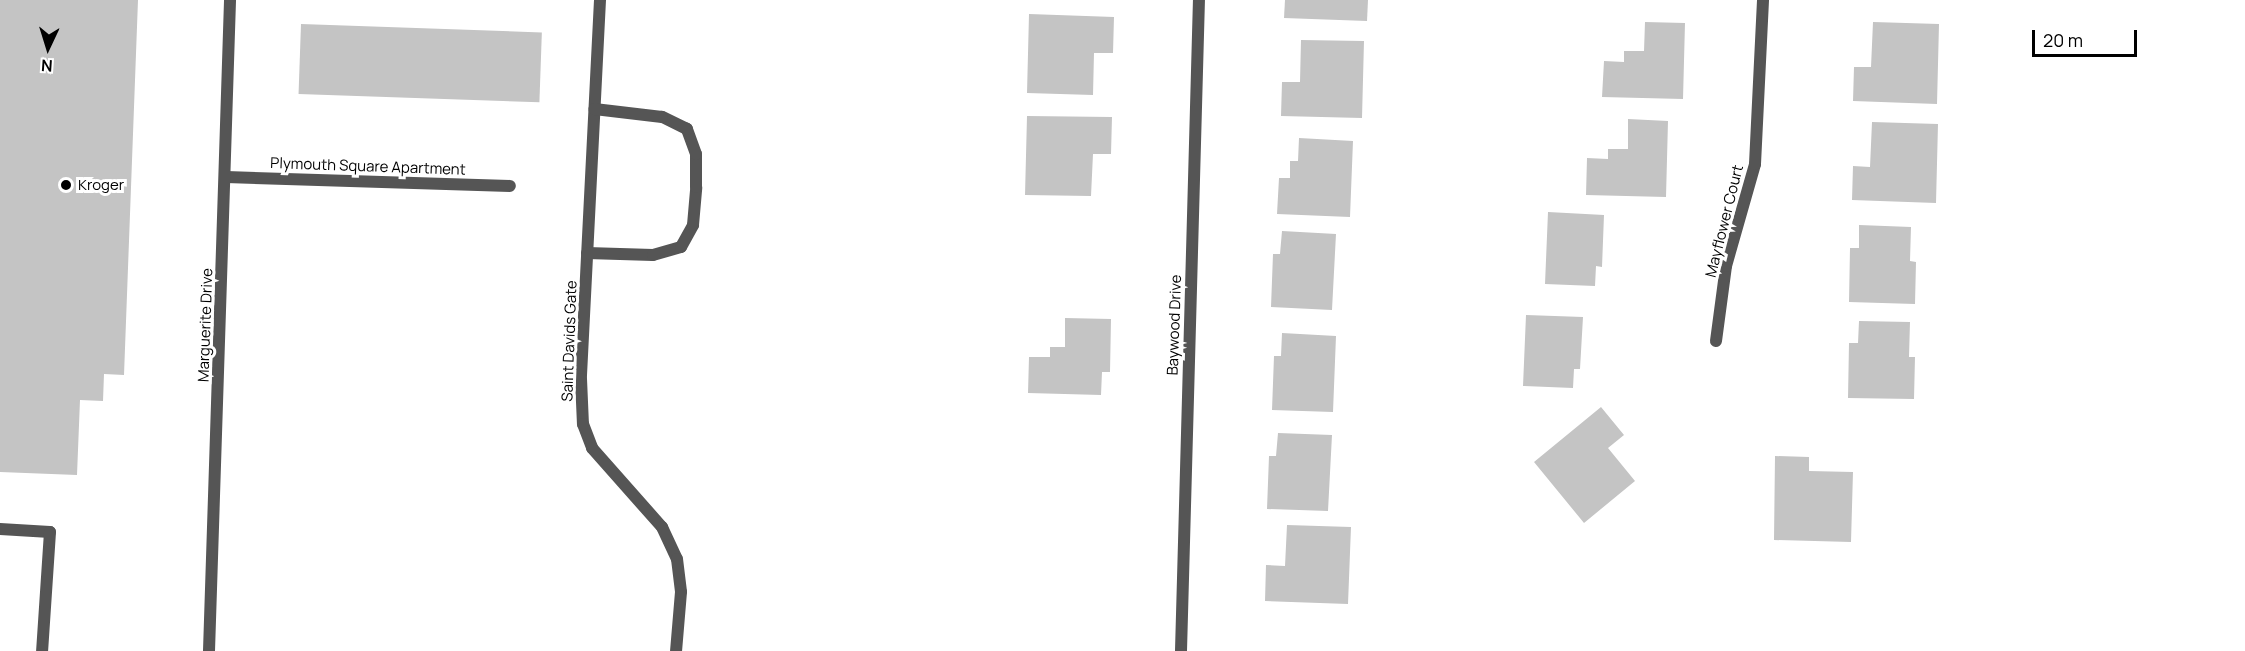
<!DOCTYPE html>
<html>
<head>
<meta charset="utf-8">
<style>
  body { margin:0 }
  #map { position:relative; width:2245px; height:651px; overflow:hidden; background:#fff; font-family:Manrope,sans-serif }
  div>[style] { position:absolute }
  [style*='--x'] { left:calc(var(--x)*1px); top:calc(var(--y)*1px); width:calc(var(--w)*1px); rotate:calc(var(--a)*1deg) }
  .building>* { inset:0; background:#c4c4c4; transform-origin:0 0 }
  .service>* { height:12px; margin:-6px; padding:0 6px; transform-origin:6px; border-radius:6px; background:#555 }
  .minor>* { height:12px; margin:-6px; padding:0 6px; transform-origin:6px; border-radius:6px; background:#555 }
  .dots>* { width:16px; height:16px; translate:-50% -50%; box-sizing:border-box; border:3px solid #fff; border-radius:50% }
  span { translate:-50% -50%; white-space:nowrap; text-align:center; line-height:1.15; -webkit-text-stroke:6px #fff; paint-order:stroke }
  .street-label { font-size:15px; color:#000 }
  .poi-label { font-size:15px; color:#000 }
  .left { translate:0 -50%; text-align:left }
  .north { position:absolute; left:18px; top:18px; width:60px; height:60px; -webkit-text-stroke:4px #fff; paint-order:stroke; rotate:184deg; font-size:16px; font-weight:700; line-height:24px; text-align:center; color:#000 }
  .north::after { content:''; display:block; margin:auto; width:21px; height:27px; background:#000; clip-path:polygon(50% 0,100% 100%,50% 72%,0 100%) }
  .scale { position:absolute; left:2032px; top:30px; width:105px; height:27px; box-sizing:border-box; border:3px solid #000; border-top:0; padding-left:8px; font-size:18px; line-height:21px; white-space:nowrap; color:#000; -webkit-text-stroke:4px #fff; paint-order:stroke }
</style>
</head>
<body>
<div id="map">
  <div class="building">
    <div style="clip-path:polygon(0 0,138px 0,124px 375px,104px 374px,103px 401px,80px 400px,77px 475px,0 472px)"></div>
    <div style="clip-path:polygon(1285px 0,1368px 0,1367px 21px,1284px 18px)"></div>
    <div style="clip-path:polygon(1029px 14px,1114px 17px,1113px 53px,1094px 53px,1093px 95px,1027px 93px)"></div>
    <div style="clip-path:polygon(1645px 22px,1685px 23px,1683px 99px,1602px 97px,1604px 61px,1624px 62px,1624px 51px,1644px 51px)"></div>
    <div style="clip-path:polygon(1873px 22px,1939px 24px,1937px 104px,1853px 101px,1854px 67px,1871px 67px)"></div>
    <div style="left:301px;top:24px;width:241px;height:70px;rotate:2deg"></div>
    <div style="clip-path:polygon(1301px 40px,1364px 41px,1362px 118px,1281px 116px,1282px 82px,1300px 82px)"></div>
    <div style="clip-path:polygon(1027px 116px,1112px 117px,1111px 154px,1093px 154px,1091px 196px,1025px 195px)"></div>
    <div style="clip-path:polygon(1628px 119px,1668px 121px,1666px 197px,1586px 195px,1587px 158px,1608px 159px,1608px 149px,1628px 149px)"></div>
    <div style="clip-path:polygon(1872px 122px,1938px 124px,1936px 203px,1852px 200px,1853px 166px,1870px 167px)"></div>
    <div style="clip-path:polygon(1299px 138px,1353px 141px,1350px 217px,1277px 214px,1279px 178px,1290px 178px,1290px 161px,1298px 161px)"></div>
    <div style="clip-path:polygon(1548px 212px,1604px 215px,1602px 267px,1596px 266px,1595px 286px,1545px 284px)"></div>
    <div style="clip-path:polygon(1859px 225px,1911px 227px,1910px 261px,1916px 262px,1915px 304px,1849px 302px,1850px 248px,1859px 248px)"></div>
    <div style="clip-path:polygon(1282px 231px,1336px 234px,1332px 310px,1271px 307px,1273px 254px,1280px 254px)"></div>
    <div style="clip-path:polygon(1526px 315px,1583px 317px,1580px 369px,1574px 369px,1573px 388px,1523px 386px)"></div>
    <div style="clip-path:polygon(1065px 318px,1111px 319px,1110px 372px,1102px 372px,1101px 395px,1028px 393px,1029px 357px,1050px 357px,1050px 347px,1065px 347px)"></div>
    <div style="clip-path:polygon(1859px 321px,1910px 322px,1909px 357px,1915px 357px,1914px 399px,1848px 398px,1849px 343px,1858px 343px)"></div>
    <div style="clip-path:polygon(1282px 333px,1336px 336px,1333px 412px,1272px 410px,1274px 356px,1281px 356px)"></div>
    <div style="clip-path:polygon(1601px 407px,1624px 435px,1608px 448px,1635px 481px,1584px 523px,1534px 462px)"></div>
    <div style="clip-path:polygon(1278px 433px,1332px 435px,1328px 511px,1267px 509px,1269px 456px,1276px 456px)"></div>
    <div style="clip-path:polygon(1775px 456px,1809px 457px,1809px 471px,1853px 472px,1851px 542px,1774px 540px)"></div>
    <div style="clip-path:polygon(1287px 525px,1351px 527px,1348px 604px,1265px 601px,1266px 565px,1285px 566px)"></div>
  </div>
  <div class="service">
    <div style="--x:0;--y:529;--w:50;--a:3.4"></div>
    <div style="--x:50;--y:532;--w:119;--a:93.8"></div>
  </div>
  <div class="minor">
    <div style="--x:600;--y:0;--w:379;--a:92.9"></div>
    <div style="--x:581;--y:379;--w:45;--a:87.5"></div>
    <div style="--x:583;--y:424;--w:26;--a:69"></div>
    <div style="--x:592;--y:448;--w:106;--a:48.5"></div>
    <div style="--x:662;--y:527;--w:35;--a:65"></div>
    <div style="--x:677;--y:559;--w:33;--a:83"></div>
    <div style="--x:681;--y:592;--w:59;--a:94.8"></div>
    <div style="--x:226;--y:177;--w:284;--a:1.8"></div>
    <div style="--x:587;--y:253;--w:66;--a:1.7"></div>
    <div style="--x:653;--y:255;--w:29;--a:-16"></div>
    <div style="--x:681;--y:247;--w:25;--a:-61"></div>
    <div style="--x:693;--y:225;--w:38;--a:-85"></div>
    <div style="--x:696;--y:187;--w:33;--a:-90"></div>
    <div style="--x:696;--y:154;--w:27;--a:-110"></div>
    <div style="--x:687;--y:129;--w:28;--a:-154"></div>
    <div style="--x:662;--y:117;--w:68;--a:-173.3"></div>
    <div style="--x:1716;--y:341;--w:76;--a:-82.4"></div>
    <div style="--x:1726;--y:266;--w:106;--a:-74.1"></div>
    <div style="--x:1755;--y:164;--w:164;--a:-87.2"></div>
    <div style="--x:209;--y:651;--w:651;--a:-88.15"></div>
    <div style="--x:1181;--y:651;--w:651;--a:-88.42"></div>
  </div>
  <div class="dots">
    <div style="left:66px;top:185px;background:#000"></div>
  </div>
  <div class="street-label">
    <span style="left:368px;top:166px;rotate:2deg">Plymouth Square Apartment</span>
    <span style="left:1724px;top:221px;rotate:-76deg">Mayflower Court</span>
    <span style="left:205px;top:325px;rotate:-88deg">Marguerite Drive</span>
    <span style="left:1174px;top:325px;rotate:-88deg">Baywood Drive</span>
    <span style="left:569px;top:341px;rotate:-88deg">Saint Davids Gate</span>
  </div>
  <div class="poi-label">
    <span class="left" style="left:78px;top:185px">Kroger</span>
  </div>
  <div class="north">N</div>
  <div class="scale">20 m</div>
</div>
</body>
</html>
